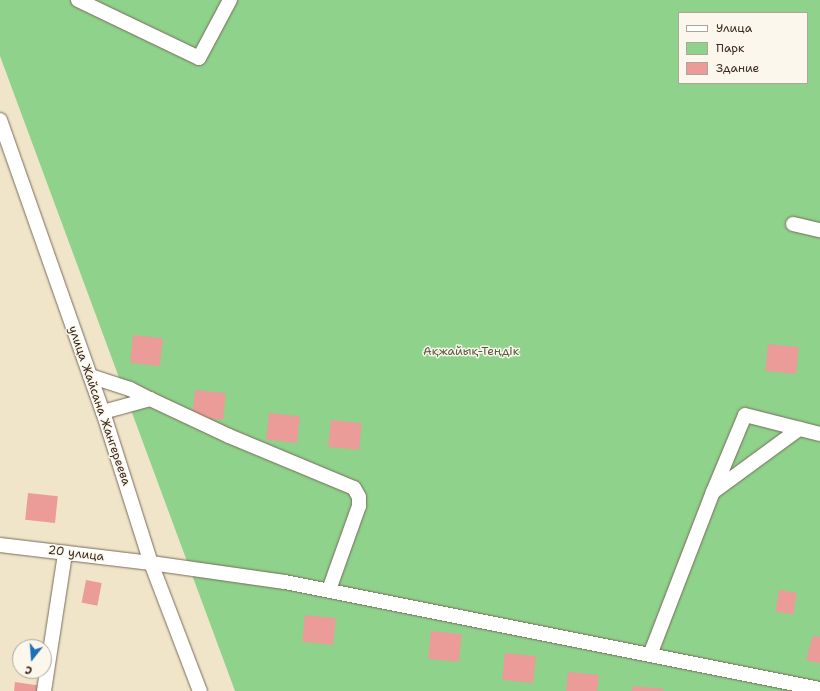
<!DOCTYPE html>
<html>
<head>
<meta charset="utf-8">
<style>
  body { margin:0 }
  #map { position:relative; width:820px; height:691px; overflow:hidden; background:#f0e5c9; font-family:"Shantell Sans",sans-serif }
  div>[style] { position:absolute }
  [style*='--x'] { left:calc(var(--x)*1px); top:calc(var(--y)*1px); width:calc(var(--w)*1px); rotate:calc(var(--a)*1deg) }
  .green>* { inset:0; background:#8ed28b }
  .building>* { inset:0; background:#eb9c99; transform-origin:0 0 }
  .roads { filter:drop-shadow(0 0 1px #7a6b5a) drop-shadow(0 0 1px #7a6b5a) }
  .street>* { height:14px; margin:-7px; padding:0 7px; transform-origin:7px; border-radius:7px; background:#fff }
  span { translate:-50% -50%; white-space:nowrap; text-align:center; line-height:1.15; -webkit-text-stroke:3px #fbf7ec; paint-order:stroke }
  .park-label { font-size:12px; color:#545c3f }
  .street-label { font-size:12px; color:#3b2a1e }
  .legend { position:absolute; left:678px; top:12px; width:130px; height:72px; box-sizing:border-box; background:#fbf7ec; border:1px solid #aea59a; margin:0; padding:5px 7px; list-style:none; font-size:12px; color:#3b2a1e }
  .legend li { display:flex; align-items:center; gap:8px; height:20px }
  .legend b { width:20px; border:1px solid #aea59a }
  .north { position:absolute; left:12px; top:639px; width:40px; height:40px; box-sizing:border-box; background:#fbf7ec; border:1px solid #aea59a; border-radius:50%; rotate:197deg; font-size:11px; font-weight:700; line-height:16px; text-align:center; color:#3b2a1e }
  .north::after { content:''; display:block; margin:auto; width:14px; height:18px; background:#1f6fb2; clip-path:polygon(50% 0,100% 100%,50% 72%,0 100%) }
</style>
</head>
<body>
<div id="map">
  <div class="green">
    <div style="clip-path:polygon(evenodd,0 0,820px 0,820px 691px,235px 691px,0 56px,0 0,679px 13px,807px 13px,807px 83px,679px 83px,679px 13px)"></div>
  </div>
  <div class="building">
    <div style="left:133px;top:335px;width:30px;height:28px;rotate:6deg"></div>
    <div style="left:768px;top:344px;width:31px;height:27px;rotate:6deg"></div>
    <div style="left:195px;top:390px;width:31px;height:27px;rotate:6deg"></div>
    <div style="left:269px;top:413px;width:31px;height:27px;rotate:6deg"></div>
    <div style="left:331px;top:420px;width:31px;height:27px;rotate:6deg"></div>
    <div style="left:28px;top:493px;width:30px;height:27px;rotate:6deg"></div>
    <div style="left:86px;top:580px;width:16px;height:23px;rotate:11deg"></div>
    <div style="left:779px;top:590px;width:18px;height:22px;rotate:9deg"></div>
    <div style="left:305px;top:615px;width:31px;height:27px;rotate:6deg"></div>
    <div style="left:431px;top:631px;width:31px;height:28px;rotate:6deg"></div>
    <div style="clip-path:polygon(813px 635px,820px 637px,820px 663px,806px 660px)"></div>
    <div style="left:505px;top:653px;width:31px;height:27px;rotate:6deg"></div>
    <div style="clip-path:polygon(568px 672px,599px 675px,597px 691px,566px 691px)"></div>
    <div style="clip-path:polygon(15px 682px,42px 686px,41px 691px,14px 691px)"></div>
    <div style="clip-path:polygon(633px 686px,664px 689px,663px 691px,632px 691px)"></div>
  </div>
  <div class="roads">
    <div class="street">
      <div style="--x:78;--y:0;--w:134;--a:25.6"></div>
      <div style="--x:199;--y:58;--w:66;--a:-61.9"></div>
      <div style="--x:0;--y:120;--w:310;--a:70.6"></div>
      <div style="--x:103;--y:412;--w:158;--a:72.4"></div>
      <div style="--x:151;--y:563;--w:137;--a:69.1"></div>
      <div style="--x:793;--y:224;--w:28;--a:13"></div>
      <div style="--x:90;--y:376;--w:42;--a:18"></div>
      <div style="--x:130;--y:389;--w:22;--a:27"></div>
      <div style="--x:103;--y:412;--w:49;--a:-15.5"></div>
      <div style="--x:150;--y:399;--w:87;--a:25.1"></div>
      <div style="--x:229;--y:436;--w:135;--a:22.6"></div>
      <div style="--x:354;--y:488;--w:10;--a:61"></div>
      <div style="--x:359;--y:497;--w:9;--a:90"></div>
      <div style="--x:359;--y:506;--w:89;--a:109.7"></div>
      <div style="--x:713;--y:492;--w:107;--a:-36.2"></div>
      <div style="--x:0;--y:545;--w:152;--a:6.8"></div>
      <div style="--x:151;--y:563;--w:135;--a:8.1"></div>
      <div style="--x:285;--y:582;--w:546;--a:11.31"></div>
      <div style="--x:650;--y:655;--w:175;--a:-68.9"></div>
      <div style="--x:713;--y:492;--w:83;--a:-67.4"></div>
      <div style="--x:745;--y:415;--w:77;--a:14.2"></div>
      <div style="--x:44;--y:691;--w:140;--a:-81.3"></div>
    </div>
  </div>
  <div class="park-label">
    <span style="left:471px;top:352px">Ақжайық-Теңдік</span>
  </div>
  <div class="street-label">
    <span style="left:99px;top:406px;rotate:71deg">улица Жайсана Жангереева</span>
    <span style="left:76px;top:554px;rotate:7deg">20 улица</span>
  </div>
  <ul class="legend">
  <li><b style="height:5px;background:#fff"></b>Улица</li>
  <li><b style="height:11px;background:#8ed28b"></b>Парк</li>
  <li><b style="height:11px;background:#eb9c99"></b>Здание</li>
  </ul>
  <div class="north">С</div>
</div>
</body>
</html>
